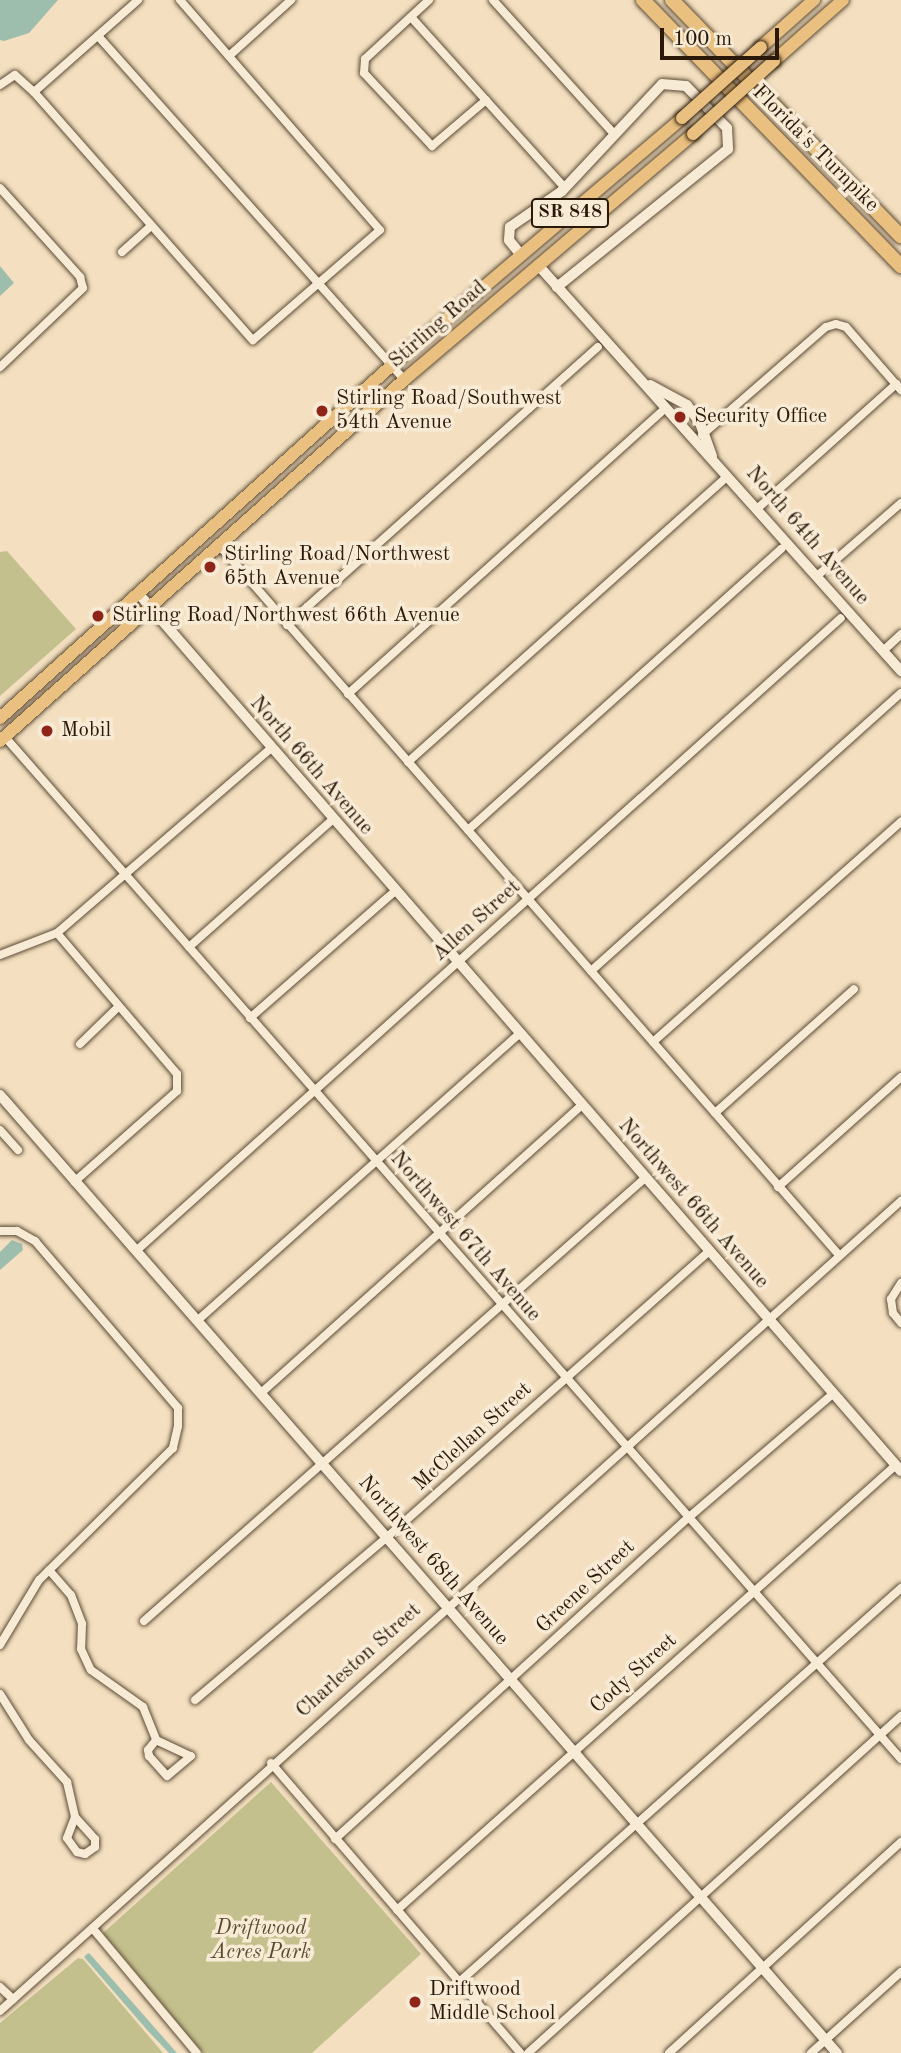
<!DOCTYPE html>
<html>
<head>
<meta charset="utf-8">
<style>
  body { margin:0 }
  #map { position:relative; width:901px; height:2053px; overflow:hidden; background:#f4e0c0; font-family:"Old Standard TT",serif }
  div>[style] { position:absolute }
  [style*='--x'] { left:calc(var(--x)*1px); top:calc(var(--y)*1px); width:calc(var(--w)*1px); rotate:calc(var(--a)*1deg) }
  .green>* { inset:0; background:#c4c08d }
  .water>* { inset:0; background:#9dbead }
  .roads { filter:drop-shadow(0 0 2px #5c4b36) drop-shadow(0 0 2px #5c4b36) }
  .street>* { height:8px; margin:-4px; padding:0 4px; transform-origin:4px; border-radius:4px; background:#f8ebd6 }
  .secondary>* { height:10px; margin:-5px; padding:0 5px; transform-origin:5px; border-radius:5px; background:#f8ebd6 }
  .primary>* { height:12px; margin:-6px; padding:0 6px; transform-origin:6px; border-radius:6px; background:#eac080 }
  .highway>* { height:14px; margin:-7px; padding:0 7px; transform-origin:7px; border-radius:7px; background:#eac080 }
  .bridges { filter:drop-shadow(0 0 2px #2a1908) drop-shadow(0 0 2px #2a1908) }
  .primary-bridge>* { height:12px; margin:-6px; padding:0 6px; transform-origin:6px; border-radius:6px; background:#eac080 }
  .dots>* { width:19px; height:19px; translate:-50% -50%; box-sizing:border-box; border:4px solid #f8ebd6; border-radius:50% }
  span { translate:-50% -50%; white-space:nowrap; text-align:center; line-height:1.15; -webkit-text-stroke:7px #f8ebd6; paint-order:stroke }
  .shield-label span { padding:2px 5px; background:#f8ebd6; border:2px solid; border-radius:5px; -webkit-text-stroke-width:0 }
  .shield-label { font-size:19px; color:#2a1908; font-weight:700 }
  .street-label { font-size:21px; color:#2a1908 }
  .poi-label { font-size:21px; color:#2a1908 }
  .left { translate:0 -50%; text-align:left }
  .park-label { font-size:21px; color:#584b30; font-style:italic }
  .scale { position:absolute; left:660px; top:28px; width:119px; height:32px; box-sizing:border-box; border:4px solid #2a1908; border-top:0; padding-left:9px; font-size:21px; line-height:24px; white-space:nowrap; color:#2a1908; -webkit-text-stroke:5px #f8ebd6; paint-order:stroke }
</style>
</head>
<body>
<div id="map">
  <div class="green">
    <div style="clip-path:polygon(7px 551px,76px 629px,0 696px,0 552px)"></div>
    <div style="clip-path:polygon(271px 1782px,421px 1954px,312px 2053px,203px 2053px,103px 1933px)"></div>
    <div style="clip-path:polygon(78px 1958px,83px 1959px,163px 2053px,0 2053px,0 2023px)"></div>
  </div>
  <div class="water">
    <div style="clip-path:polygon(0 0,58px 0,29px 33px,4px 41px,0 40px)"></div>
    <div style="clip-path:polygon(0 266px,14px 283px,0 296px)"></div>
    <div style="clip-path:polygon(12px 1240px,22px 1244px,23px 1250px,0 1270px,0 1252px)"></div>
    <div style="clip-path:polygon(88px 1953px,90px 1954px,177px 2053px,169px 2053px,148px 2031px,84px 1957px)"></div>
  </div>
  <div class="roads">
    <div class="street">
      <div style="--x:429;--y:0;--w:87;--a:137.3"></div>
      <div style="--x:365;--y:59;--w:14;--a:94"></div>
      <div style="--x:364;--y:73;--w:100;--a:47"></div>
      <div style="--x:432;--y:146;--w:71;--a:-40.4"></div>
      <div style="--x:493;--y:0;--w:181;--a:47.9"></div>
      <div style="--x:411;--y:17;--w:230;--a:48"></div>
      <div style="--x:98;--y:36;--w:460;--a:48.3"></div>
      <div style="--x:229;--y:56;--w:84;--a:-42.1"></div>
      <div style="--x:0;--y:85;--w:18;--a:-34"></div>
      <div style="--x:15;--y:75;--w:25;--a:42"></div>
      <div style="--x:34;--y:92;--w:331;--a:48.6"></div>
      <div style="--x:253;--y:340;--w:168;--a:-40.9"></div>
      <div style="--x:380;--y:230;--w:305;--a:-131"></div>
      <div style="--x:34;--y:92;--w:139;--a:-41.5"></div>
      <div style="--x:0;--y:188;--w:120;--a:48"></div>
      <div style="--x:80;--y:277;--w:11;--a:75"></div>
      <div style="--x:83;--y:288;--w:115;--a:136.4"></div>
      <div style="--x:122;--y:252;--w:39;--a:-42"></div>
      <div style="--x:702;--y:435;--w:164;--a:-41.1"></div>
      <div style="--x:826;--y:327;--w:10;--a:-17"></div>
      <div style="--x:836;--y:324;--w:10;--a:17"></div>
      <div style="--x:846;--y:327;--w:84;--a:48.9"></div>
      <div style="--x:758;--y:508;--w:186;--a:-41.9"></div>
      <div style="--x:219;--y:545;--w:943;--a:48.87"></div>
      <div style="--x:817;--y:576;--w:111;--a:-41"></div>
      <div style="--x:287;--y:625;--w:417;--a:-41.8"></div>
      <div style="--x:883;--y:651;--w:25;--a:-43"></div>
      <div style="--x:348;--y:694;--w:421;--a:-42"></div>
      <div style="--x:5;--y:737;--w:1359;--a:48.76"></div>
      <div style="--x:408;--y:762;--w:423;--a:-41.8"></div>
      <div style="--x:468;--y:830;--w:421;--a:-41.9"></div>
      <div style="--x:57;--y:933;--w:185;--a:49.6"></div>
      <div style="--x:177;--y:1074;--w:17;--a:90"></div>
      <div style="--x:177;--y:1091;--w:137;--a:138.5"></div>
      <div style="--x:189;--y:947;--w:191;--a:-41.6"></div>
      <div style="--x:0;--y:955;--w:61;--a:-21.1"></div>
      <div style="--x:57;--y:933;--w:283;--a:-40.8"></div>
      <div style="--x:591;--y:971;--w:416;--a:-41.9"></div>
      <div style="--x:250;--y:1018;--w:191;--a:-41.2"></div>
      <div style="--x:653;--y:1042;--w:332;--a:-41.6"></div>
      <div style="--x:80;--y:1044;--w:53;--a:-44.2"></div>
      <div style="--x:715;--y:1113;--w:186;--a:-41.7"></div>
      <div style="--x:0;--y:1130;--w:27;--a:48"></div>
      <div style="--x:778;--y:1187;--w:165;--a:-41.8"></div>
      <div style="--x:0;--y:1231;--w:17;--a:0"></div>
      <div style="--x:17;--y:1231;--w:21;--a:29"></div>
      <div style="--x:35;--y:1241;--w:220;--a:49.4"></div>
      <div style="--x:178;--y:1408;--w:18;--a:90"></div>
      <div style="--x:178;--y:1426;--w:23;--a:103"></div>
      <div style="--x:173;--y:1448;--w:188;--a:135.4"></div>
      <div style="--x:39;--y:1580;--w:76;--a:121"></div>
      <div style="--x:136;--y:1251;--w:947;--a:-41.92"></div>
      <div style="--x:901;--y:1283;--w:19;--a:122"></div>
      <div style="--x:891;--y:1299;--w:14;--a:82"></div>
      <div style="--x:893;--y:1313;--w:13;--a:51"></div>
      <div style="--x:198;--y:1320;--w:430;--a:-41.7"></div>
      <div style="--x:261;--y:1393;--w:430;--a:-41.9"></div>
      <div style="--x:49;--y:1570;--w:33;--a:49"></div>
      <div style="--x:71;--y:1595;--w:31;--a:69"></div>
      <div style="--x:82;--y:1624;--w:25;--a:92"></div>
      <div style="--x:81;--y:1649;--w:23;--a:65"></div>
      <div style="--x:91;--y:1670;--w:64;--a:35.4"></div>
      <div style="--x:143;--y:1707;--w:35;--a:68"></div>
      <div style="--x:156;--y:1740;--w:38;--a:25"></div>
      <div style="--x:191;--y:1756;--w:31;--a:140"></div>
      <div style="--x:167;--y:1776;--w:27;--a:-132"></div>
      <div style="--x:149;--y:1756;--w:6;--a:-99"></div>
      <div style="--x:148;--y:1750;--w:13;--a:-51"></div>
      <div style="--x:144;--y:1621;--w:667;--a:-41.48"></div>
      <div style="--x:0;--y:1694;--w:54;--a:57.8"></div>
      <div style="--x:29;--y:1740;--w:57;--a:47.9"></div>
      <div style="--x:67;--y:1782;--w:36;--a:77"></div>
      <div style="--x:75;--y:1817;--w:30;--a:48"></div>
      <div style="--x:95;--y:1839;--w:8;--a:90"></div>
      <div style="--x:95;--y:1847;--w:12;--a:145"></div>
      <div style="--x:85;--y:1854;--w:8;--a:-166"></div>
      <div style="--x:77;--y:1852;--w:17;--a:-126"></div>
      <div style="--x:67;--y:1838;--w:22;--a:-69"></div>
      <div style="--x:195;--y:1700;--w:250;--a:-40.3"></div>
      <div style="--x:386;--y:1538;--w:431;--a:-41.6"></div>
      <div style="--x:271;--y:1763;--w:382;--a:49.3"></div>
      <div style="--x:335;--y:1839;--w:477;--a:-42.3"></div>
      <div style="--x:688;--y:1518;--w:192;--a:-40.6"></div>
      <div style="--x:397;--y:1910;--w:669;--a:-41.73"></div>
      <div style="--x:94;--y:1930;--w:160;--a:50.1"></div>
      <div style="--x:458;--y:1983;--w:594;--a:-41.72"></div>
      <div style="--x:0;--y:1987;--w:18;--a:43"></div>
      <div style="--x:0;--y:2011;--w:1212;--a:-41.96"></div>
      <div style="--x:528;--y:2053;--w:503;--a:-42.1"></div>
      <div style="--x:669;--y:2053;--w:314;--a:-42.3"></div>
      <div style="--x:811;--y:2053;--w:121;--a:-42"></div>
    </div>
    <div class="secondary">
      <div style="--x:521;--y:255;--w:19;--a:-129"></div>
      <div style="--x:509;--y:240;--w:13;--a:-86"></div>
      <div style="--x:510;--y:227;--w:63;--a:-34.7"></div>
      <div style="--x:562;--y:191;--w:146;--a:-46.9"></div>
      <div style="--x:662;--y:84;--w:24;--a:5"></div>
      <div style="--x:686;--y:86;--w:59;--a:45.7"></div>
      <div style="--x:727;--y:128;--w:21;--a:87"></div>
      <div style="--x:728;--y:149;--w:220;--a:141.1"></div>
      <div style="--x:538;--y:265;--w:545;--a:48.2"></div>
      <div style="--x:650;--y:385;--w:42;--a:28.4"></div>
      <div style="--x:687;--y:405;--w:22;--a:54"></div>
      <div style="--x:700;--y:423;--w:35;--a:70"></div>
      <div style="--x:138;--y:593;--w:1163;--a:49.01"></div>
      <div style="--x:0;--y:1095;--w:1272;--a:48.86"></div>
    </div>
    <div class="primary">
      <div style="--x:761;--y:47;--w:71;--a:-41.6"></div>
      <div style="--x:774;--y:61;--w:92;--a:-41.5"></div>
      <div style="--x:0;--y:718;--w:526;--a:-42"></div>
      <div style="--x:391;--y:366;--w:382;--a:-40.4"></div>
      <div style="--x:0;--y:741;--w:542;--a:-41.78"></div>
      <div style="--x:404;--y:380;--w:380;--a:-40.4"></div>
    </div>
    <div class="highway">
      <div style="--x:643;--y:0;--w:371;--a:45.9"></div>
      <div style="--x:672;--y:0;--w:329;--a:45.9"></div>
    </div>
  </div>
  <div class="bridges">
    <div class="primary-bridge">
      <div style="--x:682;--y:118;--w:106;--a:-41.9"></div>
      <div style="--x:693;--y:134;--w:109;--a:-42"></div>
    </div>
  </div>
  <div class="dots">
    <div style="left:322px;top:411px;background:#8f2418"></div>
    <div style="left:680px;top:417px;background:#8f2418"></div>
    <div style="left:210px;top:567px;background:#8f2418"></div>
    <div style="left:98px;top:616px;background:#8f2418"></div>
    <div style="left:47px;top:731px;background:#8f2418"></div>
    <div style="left:415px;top:2002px;background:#8f2418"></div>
  </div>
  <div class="shield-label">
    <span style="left:570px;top:213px">SR 848</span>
  </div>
  <div class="street-label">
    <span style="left:815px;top:149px;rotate:45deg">Florida's Turnpike</span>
    <span style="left:438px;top:325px;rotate:-41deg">Stirling Road</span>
    <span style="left:807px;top:536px;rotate:49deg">North 64th Avenue</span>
    <span style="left:311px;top:766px;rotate:49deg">North 66th Avenue</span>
    <span style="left:477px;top:921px;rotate:-42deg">Allen Street</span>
    <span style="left:693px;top:1204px;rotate:49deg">Northwest 66th Avenue</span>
    <span style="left:465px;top:1237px;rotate:49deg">Northwest 67th Avenue</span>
    <span style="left:473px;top:1437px;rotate:-42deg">McClellan Street</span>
    <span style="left:433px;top:1561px;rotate:49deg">Northwest 68th Avenue</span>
    <span style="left:586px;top:1587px;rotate:-43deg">Greene Street</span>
    <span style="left:359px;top:1661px;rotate:-42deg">Charleston Street</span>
    <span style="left:634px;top:1674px;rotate:-42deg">Cody Street</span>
  </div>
  <div class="poi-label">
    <span class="left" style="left:336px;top:411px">Stirling Road/Southwest<br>54th Avenue</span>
    <span class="left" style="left:694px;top:417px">Security Office</span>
    <span class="left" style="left:224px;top:567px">Stirling Road/Northwest<br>65th Avenue</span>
    <span class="left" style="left:112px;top:616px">Stirling Road/Northwest 66th Avenue</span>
    <span class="left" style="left:61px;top:731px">Mobil</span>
    <span class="left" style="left:429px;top:2002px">Driftwood<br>Middle School</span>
  </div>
  <div class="park-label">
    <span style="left:261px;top:1941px">Driftwood<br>Acres Park</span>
  </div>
  <div class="scale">100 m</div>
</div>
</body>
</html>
